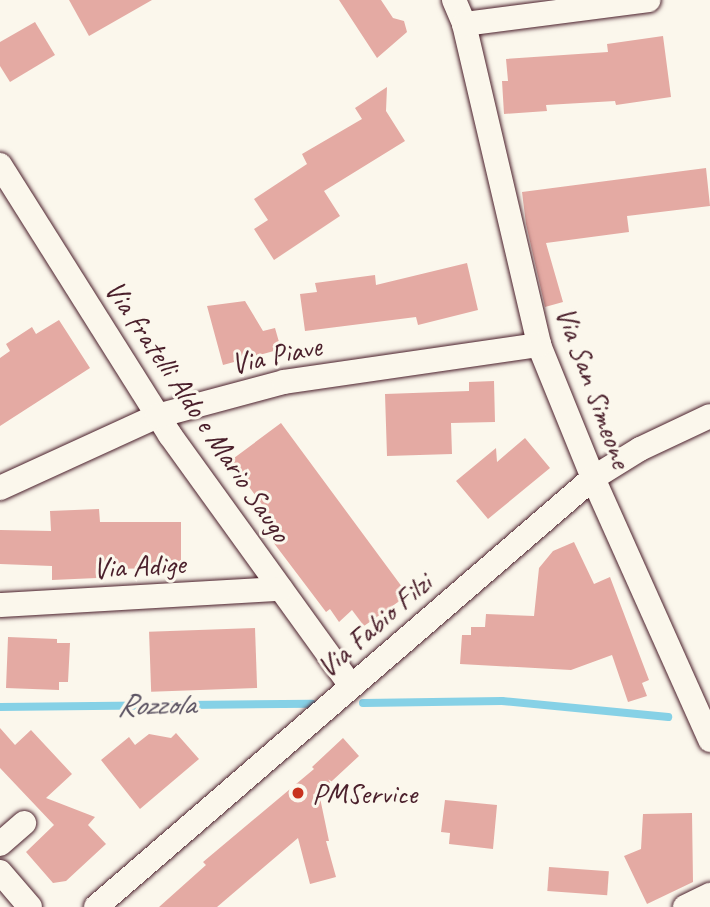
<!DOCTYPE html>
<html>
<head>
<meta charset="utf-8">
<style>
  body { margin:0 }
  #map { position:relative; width:710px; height:907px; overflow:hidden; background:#fbf7ec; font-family:Caveat,sans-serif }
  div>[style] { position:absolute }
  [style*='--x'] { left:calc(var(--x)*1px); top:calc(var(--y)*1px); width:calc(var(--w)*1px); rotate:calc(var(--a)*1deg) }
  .stream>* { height:8px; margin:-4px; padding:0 4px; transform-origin:4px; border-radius:4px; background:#86d1e6 }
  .building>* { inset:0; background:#e4aaa3; transform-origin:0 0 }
  .roads { filter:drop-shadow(0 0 2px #4a1f2b) drop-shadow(0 0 2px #4a1f2b) }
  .minor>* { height:24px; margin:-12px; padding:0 12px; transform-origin:12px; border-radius:12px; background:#fbf7ec }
  .dots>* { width:19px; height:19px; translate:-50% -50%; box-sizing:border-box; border:4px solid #fbf7ec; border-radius:50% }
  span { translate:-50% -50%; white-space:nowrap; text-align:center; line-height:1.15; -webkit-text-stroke:6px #fbf7ec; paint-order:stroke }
  .street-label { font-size:30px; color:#4a1f2b }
  .poi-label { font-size:30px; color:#4a1f2b }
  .left { translate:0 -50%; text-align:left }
  .water-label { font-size:32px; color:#5c5463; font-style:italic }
</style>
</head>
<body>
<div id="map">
  <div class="stream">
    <div style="--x:363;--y:703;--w:139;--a:-0.8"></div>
    <div style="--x:502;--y:701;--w:167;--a:5.5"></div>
    <div style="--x:0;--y:707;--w:312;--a:-0.6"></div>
  </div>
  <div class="building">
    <div style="clip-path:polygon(69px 0,152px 0,89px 36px)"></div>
    <div style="clip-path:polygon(339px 0,381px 0,393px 18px,404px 21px,407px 32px,377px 58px)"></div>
    <div style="clip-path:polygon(35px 22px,55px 55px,10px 82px,0 66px,0 42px)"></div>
    <div style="clip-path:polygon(663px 36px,671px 97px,616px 105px,615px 101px,546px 105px,547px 111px,504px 114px,502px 81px,508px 81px,506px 59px,608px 52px,607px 44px)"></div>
    <div style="clip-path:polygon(387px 87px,386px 111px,405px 141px,324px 191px,340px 216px,274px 260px,254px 229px,268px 220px,254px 199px,307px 164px,302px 154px,362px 119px,355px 108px)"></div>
    <div style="clip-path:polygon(706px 168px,710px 206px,627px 216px,629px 232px,546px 243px,563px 302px,545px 307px,526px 224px,522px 192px)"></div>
    <div style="clip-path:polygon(467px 263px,478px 310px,418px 325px,416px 317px,305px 331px,300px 294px,317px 292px,315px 283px,375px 275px,376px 285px)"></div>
    <div style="clip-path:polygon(245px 301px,263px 331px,275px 328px,281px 349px,223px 365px,207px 306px)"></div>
    <div style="clip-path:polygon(59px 320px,90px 368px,0 426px,0 358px,10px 351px,6px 344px,32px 327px,36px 334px)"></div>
    <div style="clip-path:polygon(494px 381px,495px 422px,451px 423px,452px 454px,387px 456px,385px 394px,469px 391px,469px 382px)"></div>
    <div style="clip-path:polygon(281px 423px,408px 595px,364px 626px,352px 610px,339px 622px,330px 609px,326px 612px,267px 534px,278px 526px,230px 461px)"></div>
    <div style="clip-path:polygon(525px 438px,550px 468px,488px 519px,456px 481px,496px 448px,497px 462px)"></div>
    <div style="clip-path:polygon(99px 509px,100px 522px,181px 522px,181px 568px,97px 569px,97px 578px,52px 580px,52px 566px,0 564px,0 530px,51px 531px,50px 511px)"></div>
    <div style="clip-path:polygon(574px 542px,594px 584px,610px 577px,649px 680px,642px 683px,647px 696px,628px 702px,612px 655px,571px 670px,460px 664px,462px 635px,471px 635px,471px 627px,485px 627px,486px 614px,534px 616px,539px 568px,553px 551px)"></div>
    <div style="left:255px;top:628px;width:60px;height:106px;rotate:88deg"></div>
    <div style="clip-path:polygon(8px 637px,57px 639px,57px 643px,70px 643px,68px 682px,59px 682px,59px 690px,6px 688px)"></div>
    <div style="clip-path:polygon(0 728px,15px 745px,31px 730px,72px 774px,46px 798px,95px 817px,88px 825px,106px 844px,66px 881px,53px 883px,26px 852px,54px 825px,0 768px)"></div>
    <div style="clip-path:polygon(176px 733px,199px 759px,140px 809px,101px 760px,129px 737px,135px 745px,149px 734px,171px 738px)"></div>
    <div style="clip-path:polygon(343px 738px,359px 756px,319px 793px,329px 841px,326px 841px,336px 877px,310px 884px,298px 838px,217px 907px,159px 907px,206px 865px,203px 862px,314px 769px,312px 767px)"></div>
    <div style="clip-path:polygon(445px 800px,497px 805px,493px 849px,449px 844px,450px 833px,441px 832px)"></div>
    <div style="clip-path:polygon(692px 813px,693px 882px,647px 904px,624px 856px,641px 849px,643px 814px)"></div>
    <div style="left:549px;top:867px;width:60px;height:24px;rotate:4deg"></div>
  </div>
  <div class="roads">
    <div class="minor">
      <div style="--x:454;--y:0;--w:26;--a:67"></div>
      <div style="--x:464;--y:24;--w:330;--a:76.8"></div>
      <div style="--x:539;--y:345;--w:144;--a:67.9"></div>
      <div style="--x:593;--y:478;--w:287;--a:65.9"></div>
      <div style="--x:464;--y:24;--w:186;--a:-7.4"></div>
      <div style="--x:0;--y:165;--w:319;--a:57.8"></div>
      <div style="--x:170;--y:435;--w:309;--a:54.2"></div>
      <div style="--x:0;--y:488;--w:173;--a:-24.6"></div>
      <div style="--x:157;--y:416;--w:131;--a:-15"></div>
      <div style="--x:284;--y:382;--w:258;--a:-8.3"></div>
      <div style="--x:0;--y:605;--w:281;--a:-3.3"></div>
      <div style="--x:0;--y:844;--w:32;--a:-41"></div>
      <div style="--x:0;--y:872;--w:46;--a:49.4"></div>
      <div style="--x:96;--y:907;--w:657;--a:-40.8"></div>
      <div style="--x:593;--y:478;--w:55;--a:-31.7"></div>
      <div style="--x:640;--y:449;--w:77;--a:-25.2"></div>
      <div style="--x:685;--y:907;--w:28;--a:-26"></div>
    </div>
  </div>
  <div class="dots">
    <div style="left:298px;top:793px;background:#c8321e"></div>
  </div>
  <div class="street-label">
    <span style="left:276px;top:355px;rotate:-12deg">Via Piave</span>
    <span style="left:594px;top:387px;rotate:70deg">Via San Simeone</span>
    <span style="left:198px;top:411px;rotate:56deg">Via fratelli Aldo e Mario Saugo</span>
    <span style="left:139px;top:566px;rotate:-3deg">Via Adige</span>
    <span style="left:374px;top:625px;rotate:-41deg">Via Fabio Filzi</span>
  </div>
  <div class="poi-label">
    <span class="left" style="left:312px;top:793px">PMService</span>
  </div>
  <div class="water-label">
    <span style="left:156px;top:705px;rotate:-1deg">Rozzola</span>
  </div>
</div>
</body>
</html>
